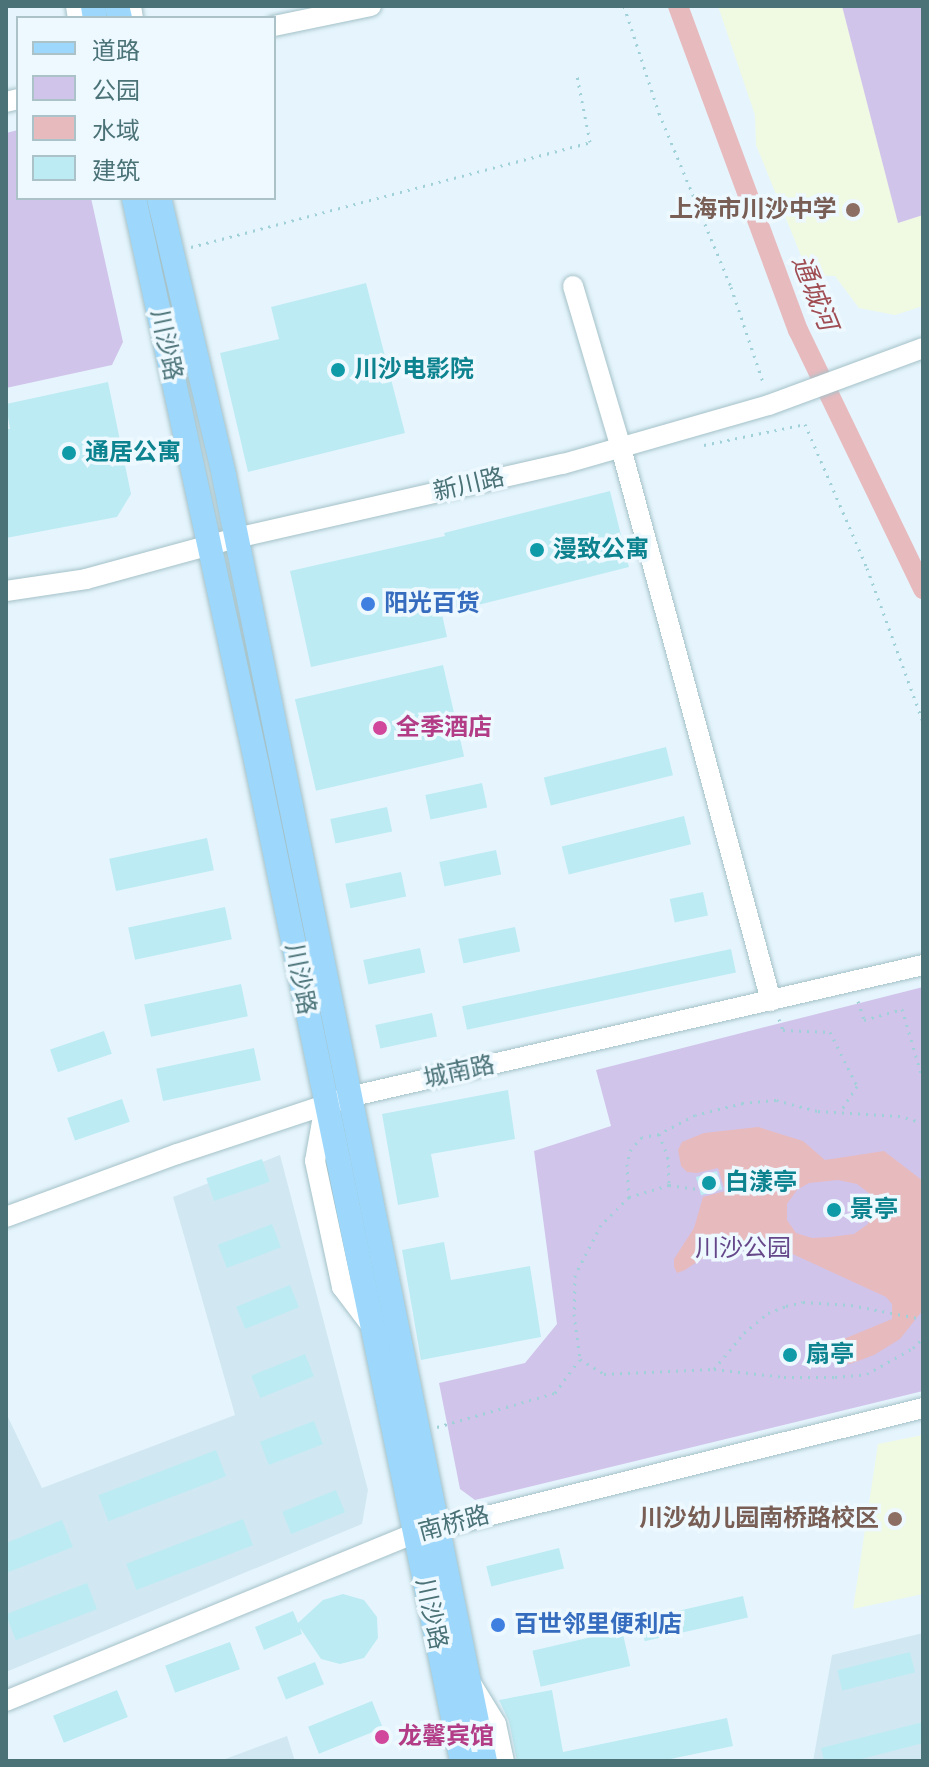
<!DOCTYPE html>
<html>
<head>
<meta charset="utf-8">
<style>
  body { margin:0 }
  #map { position:relative; width:929px; height:1767px; overflow:hidden; background:#e6f5fd; font-family:"Roboto Condensed","Noto Sans SC",sans-serif }
  div>[style] { position:absolute }
  [style*='--x'] { left:calc(var(--x)*1px); top:calc(var(--y)*1px); width:calc(var(--w)*1px); rotate:calc(var(--a)*1deg) }
  .residential>* { inset:0; background:#d1e8f2 }
  .education>* { inset:0; background:#f0f9e2 }
  .green>* { inset:0; background:#d1c4eb }
  .water>* { inset:0; background:#e7babe }
  .canal>* { height:20px; margin:-10px; padding:0 10px; transform-origin:10px; border-radius:10px; background:#e7babe }
  .building>* { inset:0; background:#bdebf3; transform-origin:0 0 }
  .path>* { height:3px; margin-top:-1.5px; transform-origin:0; background:repeating-linear-gradient(90deg,#a0d0d8 0 2px,transparent 0 8px) }
  .roads { filter:drop-shadow(0 0 2px #a4c1c8) drop-shadow(0 0 2px #a4c1c8) }
  .minor>* { height:20px; margin:-10px; padding:0 10px; transform-origin:10px; border-radius:10px; background:#fff }
  .major>* { height:24px; margin:-12px; padding:0 12px; transform-origin:12px; border-radius:12px; background:#9dd8fc }
  .dots>* { width:22px; height:22px; translate:-50% -50%; box-sizing:border-box; border:4px solid #edf8ff; border-radius:50% }
  span { translate:-50% -50%; white-space:nowrap; text-align:center; line-height:1.15; -webkit-text-stroke:7px #edf8ff; paint-order:stroke }
  .education-label { font-size:24px; color:#785e54; font-weight:700 }
  .right { translate:-100% -50%; text-align:right }
  .street-label { font-size:24px; color:#4a7277 }
  .culture-label { font-size:24px; color:#0d838f; font-weight:700 }
  .left { translate:0 -50%; text-align:left }
  .shop-label { font-size:24px; color:#366cbe; font-weight:700 }
  .hotel-label { font-size:24px; color:#b23c85; font-weight:700 }
  .park-label { font-size:24px; color:#654789 }
  .water-label { font-size:26px; color:#a04c53; font-style:italic }
  .frame { position:absolute; inset:0; border:8px solid #4a7277; pointer-events:none }
  .legend { position:absolute; left:16px; top:16px; width:260px; height:184px; box-sizing:border-box; background:#edf8ff; border:2px solid #acc2c9; margin:0; padding:10px 14px; list-style:none; font-size:24px; color:#4a7277 }
  .legend li { display:flex; align-items:center; gap:16px; height:40px }
  .legend b { width:40px; border:2px solid #acc2c9 }
</style>
</head>
<body>
<div id="map">
  <div class="residential">
    <div style="clip-path:polygon(280px 1155px,368px 1490px,362px 1524px,6px 1672px,6px 1413px,42px 1488px,235px 1415px,173px 1197px)"></div>
    <div style="clip-path:polygon(923px 1633px,923px 1761px,813px 1761px,832px 1655px)"></div>
    <div style="clip-path:polygon(287px 1736px,295px 1761px,220px 1761px)"></div>
  </div>
  <div class="education">
    <div style="clip-path:polygon(718px 6px,923px 6px,923px 306px,895px 315px,859px 308px,835px 276px,809px 275px,756px 145px,755px 115px)"></div>
    <div style="clip-path:polygon(923px 1435px,923px 1594px,853px 1609px,878px 1444px)"></div>
  </div>
  <div class="green">
    <div style="clip-path:polygon(842px 6px,923px 6px,923px 215px,898px 223px)"></div>
    <div style="clip-path:polygon(18px 130px,18px 198px,91px 198px,123px 342px,112px 365px,6px 388px,6px 133px)"></div>
    <div style="clip-path:polygon(923px 987px,923px 1391px,475px 1500px,460px 1489px,439px 1383px,525px 1363px,557px 1324px,534px 1151px,611px 1126px,596px 1070px)"></div>
  </div>
  <div class="water">
    <div style="clip-path:polygon(evenodd,758px 1127px,803px 1141px,825px 1160px,884px 1151px,923px 1181px,923px 1310px,900px 1339px,874px 1355px,850px 1364px,838px 1360px,832px 1352px,834px 1343px,892px 1319px,892px 1304px,886px 1297px,786px 1251px,751px 1241px,726px 1242px,685px 1270px,677px 1273px,674px 1267px,674px 1259px,694px 1228px,703px 1197px,725px 1191px,718px 1168px,697px 1173px,687px 1172px,681px 1166px,678px 1150px,682px 1142px,704px 1133px,758px 1127px,838px 1180px,857px 1184px,870px 1194px,872px 1208px,868px 1224px,854px 1234px,830px 1237px,812px 1238px,796px 1233px,787px 1220px,787px 1204px,797px 1190px,809px 1183px,838px 1180px)"></div>
  </div>
  <div class="canal">
    <div style="--x:678;--y:6;--w:346;--a:69.7"></div>
    <div style="--x:798;--y:330;--w:288;--a:64.2"></div>
  </div>
  <div class="building">
    <div style="clip-path:polygon(366px 283px,405px 433px,248px 472px,220px 353px,279px 339px,271px 307px)"></div>
    <div style="clip-path:polygon(108px 382px,131px 494px,117px 517px,6px 538px,6px 429px,10px 429px,6px 404px)"></div>
    <div style="clip-path:polygon(610px 491px,629px 567px,442px 614px,447px 637px,311px 667px,290px 571px,445px 536px,444px 533px)"></div>
    <div style="left:443px;top:665px;width:94px;height:152px;rotate:77deg"></div>
    <div style="left:666px;top:747px;width:29px;height:126px;rotate:76deg"></div>
    <div style="left:482px;top:783px;width:25px;height:58px;rotate:78deg"></div>
    <div style="left:387px;top:807px;width:25px;height:58px;rotate:78deg"></div>
    <div style="left:684px;top:816px;width:29px;height:126px;rotate:76deg"></div>
    <div style="left:207px;top:838px;width:33px;height:100px;rotate:78deg"></div>
    <div style="left:496px;top:850px;width:25px;height:58px;rotate:78deg"></div>
    <div style="left:401px;top:872px;width:25px;height:57px;rotate:78deg"></div>
    <div style="left:703px;top:892px;width:24px;height:34px;rotate:78deg"></div>
    <div style="left:225px;top:907px;width:33px;height:99px;rotate:78deg"></div>
    <div style="left:515px;top:927px;width:25px;height:58px;rotate:78deg"></div>
    <div style="left:420px;top:948px;width:25px;height:58px;rotate:78deg"></div>
    <div style="left:731px;top:949px;width:24px;height:275px;rotate:78deg"></div>
    <div style="left:241px;top:984px;width:33px;height:99px;rotate:78deg"></div>
    <div style="left:432px;top:1013px;width:24px;height:58px;rotate:78deg"></div>
    <div style="left:104px;top:1031px;width:24px;height:57px;rotate:71deg"></div>
    <div style="left:254px;top:1048px;width:33px;height:100px;rotate:78deg"></div>
    <div style="clip-path:polygon(508px 1090px,515px 1139px,431px 1154px,439px 1197px,398px 1205px,382px 1114px)"></div>
    <div style="left:122px;top:1099px;width:24px;height:58px;rotate:71deg"></div>
    <div style="left:262px;top:1159px;width:24px;height:59px;rotate:71deg"></div>
    <div style="left:717px;top:1171px;width:19px;height:22px;rotate:74deg"></div>
    <div style="left:272px;top:1224px;width:25px;height:58px;rotate:69deg"></div>
    <div style="clip-path:polygon(444px 1242px,451px 1280px,530px 1266px,541px 1337px,421px 1360px,402px 1250px)"></div>
    <div style="left:290px;top:1285px;width:24px;height:58px;rotate:68deg"></div>
    <div style="left:305px;top:1354px;width:24px;height:58px;rotate:68deg"></div>
    <div style="left:314px;top:1421px;width:25px;height:58px;rotate:69deg"></div>
    <div style="left:216px;top:1450px;width:28px;height:126px;rotate:69deg"></div>
    <div style="left:336px;top:1490px;width:24px;height:58px;rotate:68deg"></div>
    <div style="left:243px;top:1519px;width:28px;height:125px;rotate:69deg"></div>
    <div style="clip-path:polygon(62px 1520px,73px 1547px,6px 1573px,6px 1543px)"></div>
    <div style="left:559px;top:1548px;width:21px;height:75px;rotate:76deg"></div>
    <div style="left:87px;top:1583px;width:28px;height:87px;rotate:69deg"></div>
    <div style="clip-path:polygon(343px 1594px,364px 1600px,377px 1617px,378px 1638px,364px 1658px,340px 1664px,321px 1659px,300px 1628px,302px 1634px,264px 1650px,255px 1627px,293px 1611px,298px 1623px,323px 1600px)"></div>
    <div style="left:743px;top:1596px;width:22px;height:106px;rotate:77deg"></div>
    <div style="left:622px;top:1630px;width:37px;height:92px;rotate:77deg"></div>
    <div style="left:230px;top:1642px;width:29px;height:69px;rotate:70deg"></div>
    <div style="left:910px;top:1652px;width:21px;height:75px;rotate:76deg"></div>
    <div style="left:315px;top:1662px;width:24px;height:41px;rotate:68deg"></div>
    <div style="left:117px;top:1690px;width:29px;height:69px;rotate:68deg"></div>
    <div style="clip-path:polygon(552px 1690px,563px 1752px,727px 1718px,733px 1746px,661px 1761px,517px 1761px,509px 1721px,499px 1700px)"></div>
    <div style="left:372px;top:1701px;width:29px;height:69px;rotate:68deg"></div>
    <div style="clip-path:polygon(923px 1722px,923px 1743px,854px 1761px,824px 1761px,821px 1748px)"></div>
  </div>
  <div class="path">
    <div style="--x:624;--y:6;--w:113;--a:71.9"></div>
    <div style="--x:659;--y:113;--w:188;--a:67.5"></div>
    <div style="--x:731;--y:287;--w:103;--a:71.4"></div>
    <div style="--x:191;--y:247;--w:413;--a:-14.7"></div>
    <div style="--x:590;--y:142;--w:67;--a:-101.1"></div>
    <div style="--x:704;--y:445;--w:103;--a:-11.7"></div>
    <div style="--x:805;--y:424;--w:157;--a:66.7"></div>
    <div style="--x:867;--y:568;--w:164;--a:70"></div>
    <div style="--x:858;--y:1001;--w:20;--a:72"></div>
    <div style="--x:864;--y:1020;--w:40;--a:-16"></div>
    <div style="--x:902;--y:1009;--w:74;--a:73.5"></div>
    <div style="--x:923;--y:1015;--w:7;--a:90"></div>
    <div style="--x:779;--y:1019;--w:12;--a:70"></div>
    <div style="--x:783;--y:1030;--w:47;--a:2.4"></div>
    <div style="--x:830;--y:1032;--w:60;--a:63.4"></div>
    <div style="--x:857;--y:1086;--w:31;--a:123"></div>
    <div style="--x:923;--y:1123;--w:24;--a:-163"></div>
    <div style="--x:900;--y:1116;--w:83;--a:-176.6"></div>
    <div style="--x:817;--y:1111;--w:42;--a:-165"></div>
    <div style="--x:776;--y:1100;--w:33;--a:175"></div>
    <div style="--x:743;--y:1103;--w:49;--a:166"></div>
    <div style="--x:695;--y:1115;--w:41;--a:152.2"></div>
    <div style="--x:659;--y:1134;--w:17;--a:170"></div>
    <div style="--x:642;--y:1137;--w:16;--a:133"></div>
    <div style="--x:631;--y:1149;--w:16;--a:105"></div>
    <div style="--x:627;--y:1164;--w:33;--a:87"></div>
    <div style="--x:629;--y:1197;--w:40;--a:135"></div>
    <div style="--x:601;--y:1225;--w:56;--a:117.5"></div>
    <div style="--x:575;--y:1275;--w:39;--a:91"></div>
    <div style="--x:574;--y:1314;--w:45;--a:82.4"></div>
    <div style="--x:580;--y:1359;--w:28;--a:32"></div>
    <div style="--x:604;--y:1374;--w:110;--a:-2.6"></div>
    <div style="--x:714;--y:1369;--w:70;--a:6.5"></div>
    <div style="--x:784;--y:1377;--w:51;--a:0"></div>
    <div style="--x:835;--y:1377;--w:32;--a:-5"></div>
    <div style="--x:867;--y:1374;--w:53;--a:-29.5"></div>
    <div style="--x:913;--y:1348;--w:14;--a:-45"></div>
    <div style="--x:659;--y:1134;--w:25;--a:69"></div>
    <div style="--x:668;--y:1157;--w:27;--a:88"></div>
    <div style="--x:629;--y:1197;--w:42;--a:-16.7"></div>
    <div style="--x:669;--y:1185;--w:27;--a:8"></div>
    <div style="--x:714;--y:1369;--w:47;--a:-50.2"></div>
    <div style="--x:744;--y:1333;--w:31;--a:-40"></div>
    <div style="--x:768;--y:1313;--w:19;--a:-21"></div>
    <div style="--x:786;--y:1306;--w:17;--a:-13"></div>
    <div style="--x:803;--y:1302;--w:48;--a:3.6"></div>
    <div style="--x:851;--y:1305;--w:73;--a:11"></div>
    <div style="--x:437;--y:1427;--w:123;--a:-16.1"></div>
    <div style="--x:555;--y:1393;--w:41;--a:-54"></div>
  </div>
  <div class="roads">
    <div class="minor">
      <div style="--x:76;--y:6;--w:12;--a:81"></div>
      <div style="--x:131;--y:6;--w:12;--a:81"></div>
      <div style="--x:274;--y:26;--w:99;--a:-11.7"></div>
      <div style="--x:6;--y:102;--w:12;--a:-14"></div>
      <div style="--x:573;--y:286;--w:169;--a:73.5"></div>
      <div style="--x:621;--y:448;--w:573;--a:74.82"></div>
      <div style="--x:6;--y:591;--w:81;--a:-8.5"></div>
      <div style="--x:86;--y:579;--w:156;--a:-15.3"></div>
      <div style="--x:236;--y:538;--w:335;--a:-12.8"></div>
      <div style="--x:563;--y:464;--w:214;--a:-16"></div>
      <div style="--x:769;--y:405;--w:164;--a:-20.3"></div>
      <div style="--x:325;--y:1105;--w:57;--a:100.1"></div>
      <div style="--x:315;--y:1161;--w:129;--a:77.9"></div>
      <div style="--x:342;--y:1287;--w:46;--a:52.9"></div>
      <div style="--x:6;--y:1217;--w:182;--a:-20.2"></div>
      <div style="--x:177;--y:1154;--w:181;--a:-18.3"></div>
      <div style="--x:349;--y:1097;--w:589;--a:-12.95"></div>
      <div style="--x:472;--y:1685;--w:46;--a:58.4"></div>
      <div style="--x:496;--y:1724;--w:38;--a:78"></div>
      <div style="--x:6;--y:1701;--w:441;--a:-22.3"></div>
      <div style="--x:414;--y:1534;--w:524;--a:-13.9"></div>
    </div>
    <div class="major">
      <div style="--x:93;--y:6;--w:12;--a:81"></div>
      <div style="--x:117;--y:6;--w:12;--a:76"></div>
      <div style="--x:134;--y:198;--w:580;--a:77.76"></div>
      <div style="--x:257;--y:765;--w:1017;--a:78.37"></div>
      <div style="--x:159;--y:198;--w:285;--a:76.8"></div>
      <div style="--x:224;--y:476;--w:1311;--a:78.52"></div>
    </div>
  </div>
  <div class="dots">
    <div style="left:853px;top:210px;background:#8d6e63"></div>
    <div style="left:338px;top:370px;background:#0f9aa8"></div>
    <div style="left:69px;top:453px;background:#0f9aa8"></div>
    <div style="left:537px;top:550px;background:#0f9aa8"></div>
    <div style="left:368px;top:604px;background:#3f7fe0"></div>
    <div style="left:380px;top:728px;background:#d1479c"></div>
    <div style="left:709px;top:1183px;background:#0f9aa8"></div>
    <div style="left:834px;top:1210px;background:#0f9aa8"></div>
    <div style="left:790px;top:1355px;background:#0f9aa8"></div>
    <div style="left:895px;top:1519px;background:#8d6e63"></div>
    <div style="left:498px;top:1625px;background:#3f7fe0"></div>
    <div style="left:382px;top:1737px;background:#d1479c"></div>
  </div>
  <div class="education-label">
    <span class="right" style="left:837px;top:210px">上海市川沙中学</span>
    <span class="right" style="left:879px;top:1519px">川沙幼儿园南桥路校区</span>
  </div>
  <div class="street-label">
    <span style="left:166px;top:345px;rotate:78deg">川沙路</span>
    <span style="left:469px;top:485px;rotate:-13deg">新川路</span>
    <span style="left:300px;top:979px;rotate:79deg">川沙路</span>
    <span style="left:459px;top:1072px;rotate:-12deg">城南路</span>
    <span style="left:454px;top:1524px;rotate:-15deg">南桥路</span>
    <span style="left:431px;top:1614px;rotate:78deg">川沙路</span>
  </div>
  <div class="culture-label">
    <span class="left" style="left:354px;top:370px">川沙电影院</span>
    <span class="left" style="left:85px;top:453px">通居公寓</span>
    <span class="left" style="left:553px;top:550px">漫致公寓</span>
    <span class="left" style="left:725px;top:1183px">白漾亭</span>
    <span class="left" style="left:850px;top:1210px">景亭</span>
    <span class="left" style="left:806px;top:1355px">扇亭</span>
  </div>
  <div class="shop-label">
    <span class="left" style="left:384px;top:604px">阳光百货</span>
    <span class="left" style="left:514px;top:1625px">百世邻里便利店</span>
  </div>
  <div class="hotel-label">
    <span class="left" style="left:396px;top:728px">全季酒店</span>
    <span class="left" style="left:398px;top:1737px">龙馨宾馆</span>
  </div>
  <div class="park-label">
    <span style="left:743px;top:1249px">川沙公园</span>
  </div>
  <div class="water-label">
    <span style="left:814px;top:293px;rotate:68deg">通城河</span>
  </div>
  <div class="frame"></div>
  <ul class="legend">
  <li><b style="height:10px;background:#9dd8fc"></b>道路</li>
  <li><b style="height:22px;background:#d1c4eb"></b>公园</li>
  <li><b style="height:22px;background:#e7babe"></b>水域</li>
  <li><b style="height:22px;background:#bdebf3"></b>建筑</li>
  </ul>
</div>
</body>
</html>
